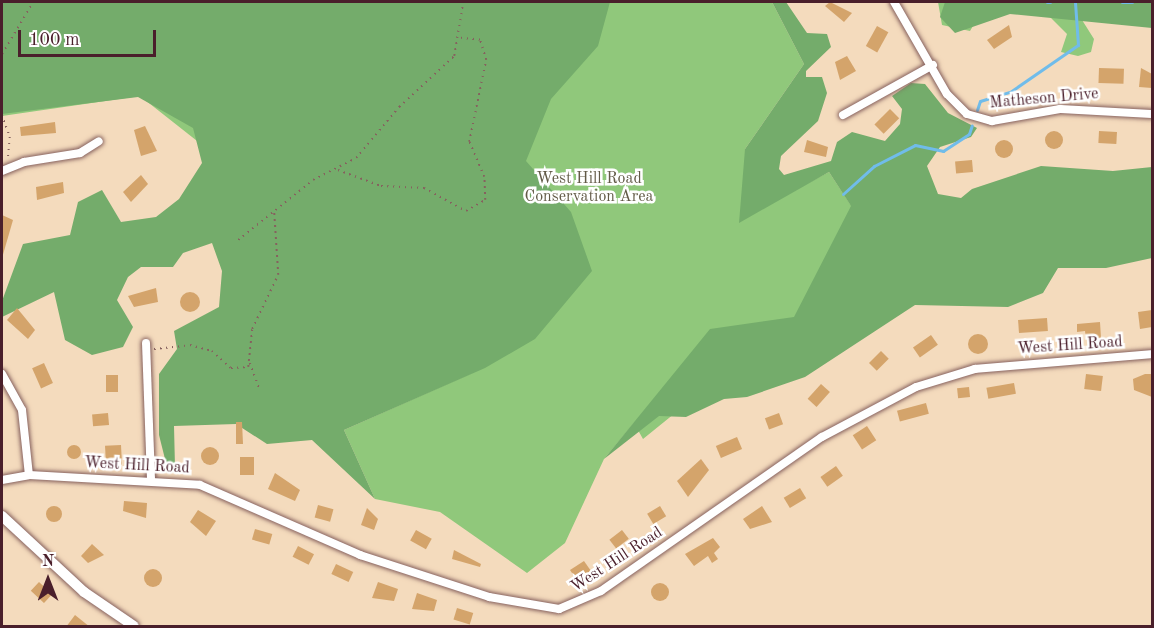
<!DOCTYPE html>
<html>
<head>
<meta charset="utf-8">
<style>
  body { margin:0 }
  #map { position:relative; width:1154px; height:628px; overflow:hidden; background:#f4dbbd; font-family:"Old Standard TT",serif }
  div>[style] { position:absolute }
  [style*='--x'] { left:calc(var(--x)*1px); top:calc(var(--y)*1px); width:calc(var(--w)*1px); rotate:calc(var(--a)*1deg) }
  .green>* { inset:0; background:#90c87b }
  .forest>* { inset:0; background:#74ac6b }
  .stream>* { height:3px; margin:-1.5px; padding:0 1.5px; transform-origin:1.5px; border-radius:1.5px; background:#70bcea }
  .building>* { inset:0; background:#d4a46b; transform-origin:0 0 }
  .round { border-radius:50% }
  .path>* { height:1.5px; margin-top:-0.75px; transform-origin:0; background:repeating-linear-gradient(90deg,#86615e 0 1.5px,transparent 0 6px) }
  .roads { filter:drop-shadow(0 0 2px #86615e) drop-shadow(0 0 2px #86615e) }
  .minor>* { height:8px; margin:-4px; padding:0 4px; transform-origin:4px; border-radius:4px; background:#fff }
  .tertiary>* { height:10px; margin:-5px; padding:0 5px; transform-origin:5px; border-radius:5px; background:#fff }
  span { translate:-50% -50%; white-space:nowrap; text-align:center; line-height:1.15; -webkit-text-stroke:5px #fff; paint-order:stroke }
  .street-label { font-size:16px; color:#4a1f2b }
  .park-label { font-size:16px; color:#625a47 }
  .frame { position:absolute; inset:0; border:3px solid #4a1f2b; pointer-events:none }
  .north { position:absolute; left:18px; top:550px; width:60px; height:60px; -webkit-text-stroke:4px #fff; paint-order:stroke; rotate:0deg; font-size:16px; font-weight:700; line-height:24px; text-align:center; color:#4a1f2b }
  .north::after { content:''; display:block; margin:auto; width:21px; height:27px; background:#4a1f2b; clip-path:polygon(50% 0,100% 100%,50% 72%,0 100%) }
  .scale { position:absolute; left:18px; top:30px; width:138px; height:27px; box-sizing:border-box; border:3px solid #4a1f2b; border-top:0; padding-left:8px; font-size:18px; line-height:21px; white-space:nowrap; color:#4a1f2b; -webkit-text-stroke:4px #fff; paint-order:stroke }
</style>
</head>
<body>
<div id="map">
  <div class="green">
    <div style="clip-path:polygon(2px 2px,772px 2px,804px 64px,745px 149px,763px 207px,829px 172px,850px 204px,909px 270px,685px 405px,643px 439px,634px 423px,604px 459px,565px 543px,527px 573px,440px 512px,375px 499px,344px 430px,472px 373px,227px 311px,225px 163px,140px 96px,2px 116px)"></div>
    <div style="clip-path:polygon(938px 2px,1082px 2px,1077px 12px,1094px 39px,1091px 52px,1078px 56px,1061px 52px,1067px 34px,1043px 10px,983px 9px,970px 31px,942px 25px)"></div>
  </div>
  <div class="forest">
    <div style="clip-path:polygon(2px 2px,610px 2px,598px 46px,551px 99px,526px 161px,571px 212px,592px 271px,535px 339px,485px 368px,344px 430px,375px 499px,312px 440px,267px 444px,236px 424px,174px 426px,175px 467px,166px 463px,159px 435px,159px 374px,177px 349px,174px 331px,219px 307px,222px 271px,212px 243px,183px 253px,173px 267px,141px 267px,128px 277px,117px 300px,133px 327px,123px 347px,92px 355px,65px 340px,54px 292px,2px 317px,2px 301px,23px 244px,70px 235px,78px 202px,102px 190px,121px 222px,156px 217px,179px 199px,202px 163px,193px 128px,138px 97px,2px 114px)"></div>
    <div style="clip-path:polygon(772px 2px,786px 2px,807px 33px,827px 34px,831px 47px,806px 71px,806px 77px,822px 77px,827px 93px,818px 121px,781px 156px,779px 169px,784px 175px,831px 161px,837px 142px,852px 132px,885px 141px,900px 124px,902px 109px,892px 96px,911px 83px,925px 84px,948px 113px,977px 128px,971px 137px,940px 147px,927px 166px,938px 194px,961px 198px,972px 189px,1041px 166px,1113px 171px,1152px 167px,1152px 258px,1106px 268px,1058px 268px,1043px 293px,1008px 307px,915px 305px,805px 377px,747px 397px,724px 399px,686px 417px,659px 416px,604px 459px,710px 329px,794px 317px,851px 206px,829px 172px,739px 223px,745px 149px,804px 64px)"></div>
    <div style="clip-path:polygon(945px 2px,1152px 2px,1152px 28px,1010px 14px,955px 33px,940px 17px)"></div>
  </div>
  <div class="stream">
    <div style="--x:1047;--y:2;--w:3;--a:0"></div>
    <div style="--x:1122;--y:2;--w:10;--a:0"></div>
    <div style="--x:977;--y:110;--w:9;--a:-72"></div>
    <div style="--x:980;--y:101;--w:31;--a:-17"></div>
    <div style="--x:1010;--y:92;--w:83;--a:-34.7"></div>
    <div style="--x:1078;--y:45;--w:43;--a:-94"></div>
    <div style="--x:843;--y:194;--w:42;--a:-42.1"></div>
    <div style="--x:874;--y:166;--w:46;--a:-27.1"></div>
    <div style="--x:915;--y:145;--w:29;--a:12"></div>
    <div style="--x:943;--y:151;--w:31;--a:-33"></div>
    <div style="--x:969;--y:134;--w:9;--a:-72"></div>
  </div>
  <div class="building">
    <div style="clip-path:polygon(830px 2px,852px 13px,844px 22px,825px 6px)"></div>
    <div style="clip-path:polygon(1009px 25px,1012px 37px,994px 49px,987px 40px)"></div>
    <div style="left:877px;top:26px;width:13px;height:23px;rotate:29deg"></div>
    <div style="clip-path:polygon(847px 56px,856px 71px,840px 80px,835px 62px)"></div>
    <div style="left:1099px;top:68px;width:25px;height:15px;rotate:2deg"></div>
    <div style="clip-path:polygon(1141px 68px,1152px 74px,1152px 88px,1139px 87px)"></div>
    <div style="left:890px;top:109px;width:13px;height:22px;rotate:45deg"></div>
    <div style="clip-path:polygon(55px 122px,56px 133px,21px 136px,20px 127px)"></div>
    <div style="clip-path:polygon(145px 126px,157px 151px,141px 156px,134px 130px)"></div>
    <div style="left:1099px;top:131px;width:18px;height:12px;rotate:3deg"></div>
    <div class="round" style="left:1045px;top:131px;width:18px;height:18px"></div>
    <div style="clip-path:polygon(807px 140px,828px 147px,826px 157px,804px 152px)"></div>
    <div class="round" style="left:995px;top:140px;width:18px;height:18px"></div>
    <div style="left:972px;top:160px;width:12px;height:17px;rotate:85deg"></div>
    <div style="clip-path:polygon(141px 175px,148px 184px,131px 202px,123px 192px)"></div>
    <div style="clip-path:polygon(63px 182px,64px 193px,37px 200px,36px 187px)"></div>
    <div style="clip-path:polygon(2px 215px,13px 220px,2px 258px)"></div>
    <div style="clip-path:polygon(156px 288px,158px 302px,134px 307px,128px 296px)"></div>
    <div class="round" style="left:180px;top:292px;width:20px;height:20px"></div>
    <div style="clip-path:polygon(17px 308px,35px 330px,28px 339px,7px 320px)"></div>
    <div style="clip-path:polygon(1152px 310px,1152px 327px,1140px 329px,1138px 312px)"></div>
    <div style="left:1047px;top:318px;width:13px;height:29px;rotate:86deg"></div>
    <div style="clip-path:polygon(1100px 322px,1101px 338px,1086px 339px,1085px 331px,1077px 332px,1077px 324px)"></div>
    <div class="round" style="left:968px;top:334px;width:20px;height:20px"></div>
    <div style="left:931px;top:335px;width:12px;height:22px;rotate:55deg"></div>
    <div style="left:881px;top:351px;width:11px;height:17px;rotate:45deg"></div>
    <div style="left:44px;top:363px;width:22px;height:13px;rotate:66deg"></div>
    <div style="left:1086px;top:374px;width:17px;height:15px;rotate:7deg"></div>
    <div style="clip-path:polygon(1145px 374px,1152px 374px,1152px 397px,1134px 390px,1133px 379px)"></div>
    <div style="left:106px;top:375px;width:12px;height:17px"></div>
    <div style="left:1014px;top:383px;width:11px;height:28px;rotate:80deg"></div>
    <div style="left:821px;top:384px;width:12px;height:20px;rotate:42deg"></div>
    <div style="left:969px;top:387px;width:10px;height:12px;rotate:84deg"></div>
    <div style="left:926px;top:403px;width:11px;height:30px;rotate:75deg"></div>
    <div style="left:108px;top:413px;width:12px;height:16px;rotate:85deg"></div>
    <div style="left:779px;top:413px;width:12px;height:15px;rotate:70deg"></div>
    <div style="clip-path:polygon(236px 422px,242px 422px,243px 444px,236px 444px)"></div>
    <div style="left:867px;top:426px;width:17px;height:17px;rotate:57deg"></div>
    <div style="left:737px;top:437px;width:13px;height:23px;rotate:67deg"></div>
    <div class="round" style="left:67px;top:445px;width:14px;height:14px"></div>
    <div style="left:121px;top:445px;width:20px;height:16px;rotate:87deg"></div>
    <div class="round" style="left:201px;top:447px;width:18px;height:18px"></div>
    <div style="left:240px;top:457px;width:14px;height:18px"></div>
    <div style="clip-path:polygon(701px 459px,709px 470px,688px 497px,677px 481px)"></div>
    <div style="left:836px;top:466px;width:12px;height:19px;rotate:55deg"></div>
    <div style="clip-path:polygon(275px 473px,300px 490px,295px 501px,268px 489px)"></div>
    <div style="left:800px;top:488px;width:12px;height:19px;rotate:59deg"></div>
    <div style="clip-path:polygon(124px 501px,147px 503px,146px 518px,123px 511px)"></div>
    <div style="left:318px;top:505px;width:16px;height:13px;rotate:15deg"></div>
    <div class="round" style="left:46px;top:506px;width:16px;height:16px"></div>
    <div style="left:660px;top:506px;width:12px;height:15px;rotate:59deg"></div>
    <div style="clip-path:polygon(762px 506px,772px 522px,750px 529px,743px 519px)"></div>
    <div style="clip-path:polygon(367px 508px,378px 519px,374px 530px,361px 525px)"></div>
    <div style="clip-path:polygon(198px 510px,216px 521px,206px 536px,190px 522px)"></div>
    <div style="left:255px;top:529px;width:18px;height:11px;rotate:16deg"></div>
    <div style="left:416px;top:530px;width:18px;height:12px;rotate:29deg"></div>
    <div style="left:622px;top:530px;width:11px;height:16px;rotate:52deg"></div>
    <div style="clip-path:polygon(713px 538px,720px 547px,714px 553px,718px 559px,712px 563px,708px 556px,694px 566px,685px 554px)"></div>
    <div style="clip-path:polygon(92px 544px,104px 555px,88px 563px,81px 556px)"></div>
    <div style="left:298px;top:546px;width:18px;height:12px;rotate:27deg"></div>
    <div style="clip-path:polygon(454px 550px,481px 564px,480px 567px,452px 559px)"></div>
    <div style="clip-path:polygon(584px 561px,591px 571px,576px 579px,570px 570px)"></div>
    <div style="left:336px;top:564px;width:19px;height:11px;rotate:25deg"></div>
    <div class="round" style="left:144px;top:569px;width:18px;height:18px"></div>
    <div style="left:39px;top:582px;width:18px;height:12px;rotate:43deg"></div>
    <div style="clip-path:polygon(378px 582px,398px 589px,394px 601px,372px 598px)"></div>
    <div class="round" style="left:651px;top:583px;width:18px;height:18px"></div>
    <div style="clip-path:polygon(417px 593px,437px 600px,434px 611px,412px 609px)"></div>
    <div style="left:457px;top:608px;width:17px;height:12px;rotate:17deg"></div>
    <div style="clip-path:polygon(75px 615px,90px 627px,66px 627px)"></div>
  </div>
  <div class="path">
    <div style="--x:2;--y:54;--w:61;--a:-59.2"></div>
    <div style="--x:2;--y:115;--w:23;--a:70"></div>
    <div style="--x:10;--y:137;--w:21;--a:95"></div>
    <div style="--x:338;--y:170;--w:46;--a:20.4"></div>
    <div style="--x:381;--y:186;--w:43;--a:2.7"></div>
    <div style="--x:424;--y:188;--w:48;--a:28.7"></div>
    <div style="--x:466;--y:211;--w:22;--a:-30"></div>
    <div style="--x:485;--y:200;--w:23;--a:-92"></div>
    <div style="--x:484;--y:177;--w:38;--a:-113"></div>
    <div style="--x:469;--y:142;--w:84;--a:-78.3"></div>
    <div style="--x:486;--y:60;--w:21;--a:-107"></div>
    <div style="--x:480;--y:40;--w:22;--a:-175"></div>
    <div style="--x:238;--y:240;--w:96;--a:-38.7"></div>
    <div style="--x:313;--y:180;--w:48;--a:-27.1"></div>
    <div style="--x:356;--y:158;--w:67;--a:-49.9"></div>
    <div style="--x:399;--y:107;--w:75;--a:-42.8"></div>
    <div style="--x:454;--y:56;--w:55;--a:-80.5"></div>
    <div style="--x:154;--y:349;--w:36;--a:-6"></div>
    <div style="--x:190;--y:345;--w:23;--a:15"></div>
    <div style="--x:212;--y:351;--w:25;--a:42"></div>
    <div style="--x:231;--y:368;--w:17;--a:-3"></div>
    <div style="--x:248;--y:367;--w:38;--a:-84"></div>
    <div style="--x:252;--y:329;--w:60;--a:-64.3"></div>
    <div style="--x:278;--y:275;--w:62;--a:-93.7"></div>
    <div style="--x:250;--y:363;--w:27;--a:70"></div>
  </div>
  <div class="roads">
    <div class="minor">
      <div style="--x:894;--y:2;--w:106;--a:60.1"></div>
      <div style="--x:947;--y:94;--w:28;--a:45"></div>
      <div style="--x:967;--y:114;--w:26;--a:16"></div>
      <div style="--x:992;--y:121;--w:69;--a:-10"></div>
      <div style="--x:1060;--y:109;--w:92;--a:3.1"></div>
      <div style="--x:843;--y:115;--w:103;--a:-29.1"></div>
      <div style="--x:2;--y:171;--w:24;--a:-22"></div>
      <div style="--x:24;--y:162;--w:57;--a:-9.1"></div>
      <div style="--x:80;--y:153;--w:22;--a:-32"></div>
      <div style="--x:146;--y:343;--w:137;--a:87.9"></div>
      <div style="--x:2;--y:374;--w:41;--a:60.9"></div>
      <div style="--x:22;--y:410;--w:65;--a:83.9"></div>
      <div style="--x:2;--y:480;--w:27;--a:-10"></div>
      <div style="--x:29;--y:475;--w:171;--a:3.3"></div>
      <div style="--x:200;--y:485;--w:175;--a:23.6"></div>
      <div style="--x:360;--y:555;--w:136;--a:18"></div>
      <div style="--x:489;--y:597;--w:71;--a:9.7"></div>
      <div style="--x:559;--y:609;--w:46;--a:-23.2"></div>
      <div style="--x:601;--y:591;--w:269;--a:-34.9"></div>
      <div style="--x:822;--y:437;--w:106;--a:-28"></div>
      <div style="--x:916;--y:387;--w:62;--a:-17"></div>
      <div style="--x:975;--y:369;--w:178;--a:-4.8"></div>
    </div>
    <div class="tertiary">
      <div style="--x:2;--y:516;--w:112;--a:42.8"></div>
      <div style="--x:84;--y:592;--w:60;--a:34.2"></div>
    </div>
  </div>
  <div class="street-label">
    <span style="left:1044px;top:99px;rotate:-5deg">Matheson Drive</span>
    <span style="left:1070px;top:346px;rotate:-4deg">West Hill Road</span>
    <span style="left:137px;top:466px;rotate:3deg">West Hill Road</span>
    <span style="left:617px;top:560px;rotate:-33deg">West Hill Road</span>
  </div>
  <div class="park-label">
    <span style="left:589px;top:188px">West Hill Road<br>Conservation Area</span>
  </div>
  <div class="frame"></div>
  <div class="north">N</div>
  <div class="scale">100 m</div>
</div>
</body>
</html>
